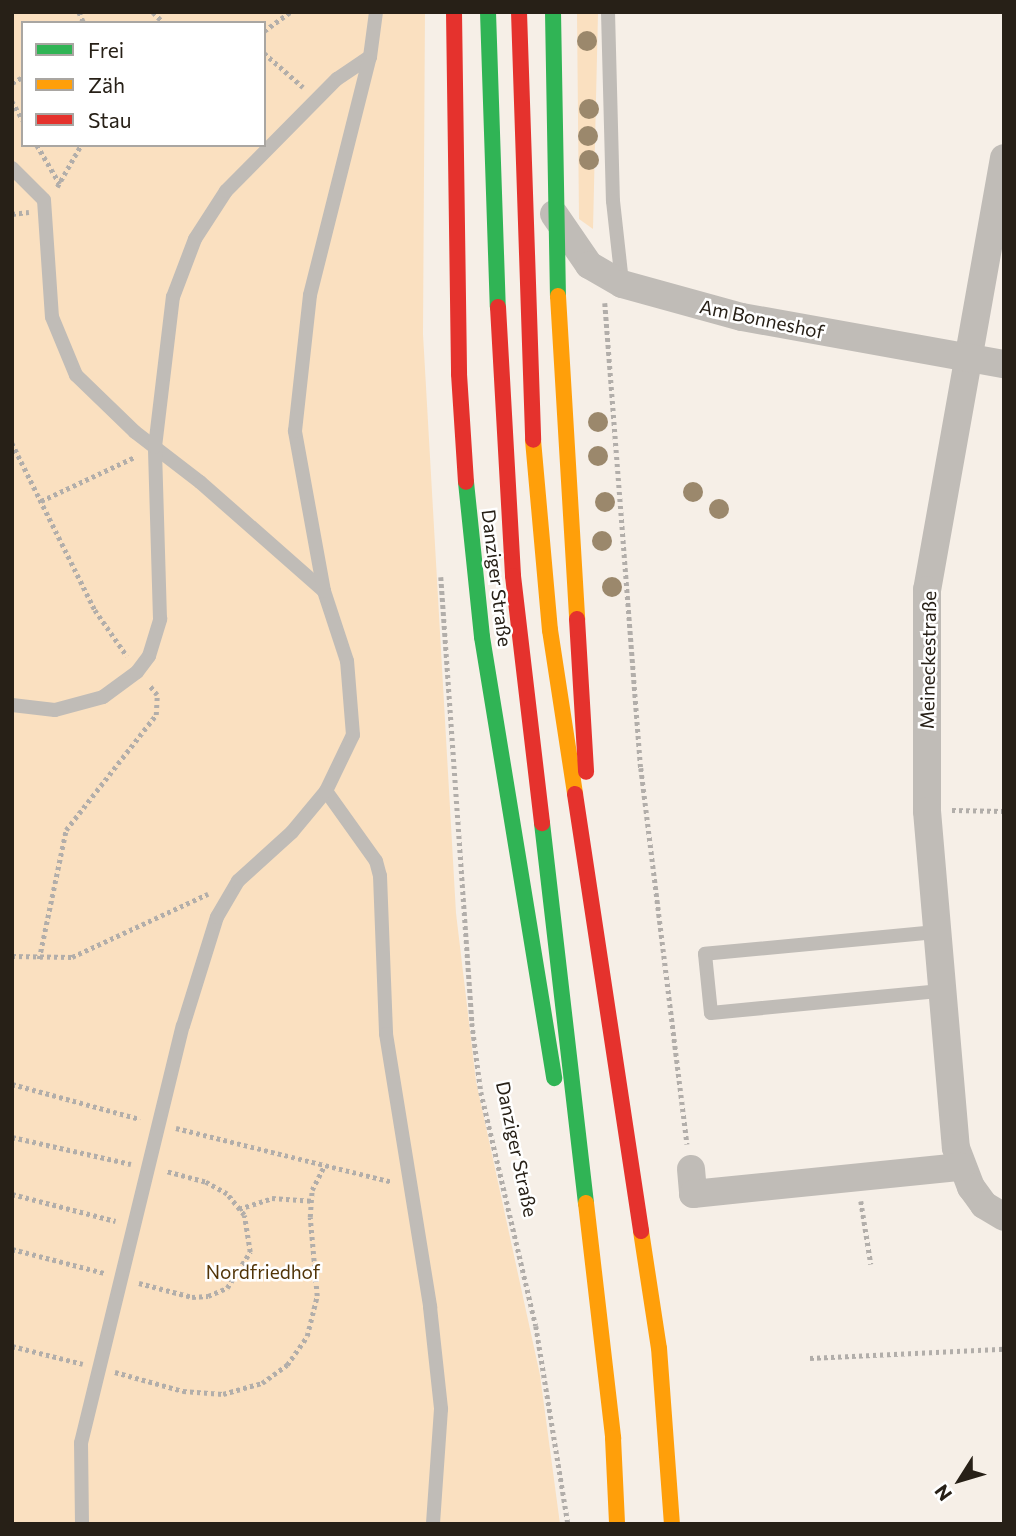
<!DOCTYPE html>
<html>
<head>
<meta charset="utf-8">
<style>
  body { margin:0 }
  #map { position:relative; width:1016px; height:1536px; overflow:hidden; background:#f6efe7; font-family:Commissioner,sans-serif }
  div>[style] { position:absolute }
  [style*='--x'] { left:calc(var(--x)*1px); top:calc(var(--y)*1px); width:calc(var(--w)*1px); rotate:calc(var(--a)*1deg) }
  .green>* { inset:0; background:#fae0c0 }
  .path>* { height:4.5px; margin-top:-2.25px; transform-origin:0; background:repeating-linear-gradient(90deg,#b2aeaa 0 3.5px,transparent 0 7px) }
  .lane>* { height:14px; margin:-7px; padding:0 7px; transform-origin:7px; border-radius:7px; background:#c0bcb7 }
  .street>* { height:28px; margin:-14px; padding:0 14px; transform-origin:14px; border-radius:14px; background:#c0bcb7 }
  .fast>* { height:16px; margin:-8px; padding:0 8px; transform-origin:8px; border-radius:8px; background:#30b455 }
  .slow>* { height:16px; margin:-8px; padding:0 8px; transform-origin:8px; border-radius:8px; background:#ff9f0a }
  .jam>* { height:16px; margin:-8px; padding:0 8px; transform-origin:8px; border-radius:8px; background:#e5322d }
  .trees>* { width:20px; height:20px; margin:-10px; border-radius:50%; background:#9b886c }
  span { translate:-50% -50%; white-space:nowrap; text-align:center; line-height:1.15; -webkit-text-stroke:5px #fff; paint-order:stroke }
  .street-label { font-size:19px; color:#272017 }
  .park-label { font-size:19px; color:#513407 }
  .frame { position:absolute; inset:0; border:14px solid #272017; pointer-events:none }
  .legend { position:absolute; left:21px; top:21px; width:245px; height:126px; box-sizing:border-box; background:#fff; border:2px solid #a9a6a2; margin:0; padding:9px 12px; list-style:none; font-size:21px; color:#272017 }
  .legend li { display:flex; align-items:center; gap:14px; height:35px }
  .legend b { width:35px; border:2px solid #a9a6a2 }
  .north { position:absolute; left:925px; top:1445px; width:70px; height:70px; -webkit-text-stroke:5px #fff; paint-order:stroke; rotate:233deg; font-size:19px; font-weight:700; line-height:28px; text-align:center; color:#272017 }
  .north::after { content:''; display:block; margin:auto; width:24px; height:32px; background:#272017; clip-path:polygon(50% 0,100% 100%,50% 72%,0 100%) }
</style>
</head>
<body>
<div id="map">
  <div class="green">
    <div style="clip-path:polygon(evenodd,12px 12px,425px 12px,423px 334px,456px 913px,476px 1081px,540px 1375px,560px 1524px,12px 1524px,12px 12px,23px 23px,264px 23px,264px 145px,23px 145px,23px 23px)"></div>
    <div style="clip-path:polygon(577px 12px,598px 12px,593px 229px,579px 219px)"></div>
  </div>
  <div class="path">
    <div style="--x:79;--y:12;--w:12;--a:66"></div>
    <div style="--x:153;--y:12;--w:16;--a:45"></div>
    <div style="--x:264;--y:31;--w:32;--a:-36"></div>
    <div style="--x:264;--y:53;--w:52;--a:41.1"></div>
    <div style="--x:12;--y:83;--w:13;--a:-29"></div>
    <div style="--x:12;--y:101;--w:22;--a:60"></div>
    <div style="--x:37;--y:145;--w:45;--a:59.5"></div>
    <div style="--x:57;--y:187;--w:48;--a:-60.3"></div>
    <div style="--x:12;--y:214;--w:17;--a:-7"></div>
    <div style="--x:605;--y:303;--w:466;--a:85.6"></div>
    <div style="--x:641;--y:768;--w:379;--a:83"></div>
    <div style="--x:12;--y:443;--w:186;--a:63.6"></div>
    <div style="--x:95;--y:610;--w:56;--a:55.2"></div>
    <div style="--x:41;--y:501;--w:104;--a:-25.1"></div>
    <div style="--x:441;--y:577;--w:447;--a:86"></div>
    <div style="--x:472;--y:1023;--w:70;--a:82.6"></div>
    <div style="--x:481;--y:1092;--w:240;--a:76.8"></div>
    <div style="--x:536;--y:1326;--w:201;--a:80.8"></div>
    <div style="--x:952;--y:810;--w:52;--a:1.1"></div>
    <div style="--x:12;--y:956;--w:60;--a:1"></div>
    <div style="--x:72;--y:957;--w:150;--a:-24.9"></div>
    <div style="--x:39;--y:959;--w:132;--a:-78.2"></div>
    <div style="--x:66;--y:830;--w:146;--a:-52"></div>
    <div style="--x:156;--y:715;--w:20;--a:-87"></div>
    <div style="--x:157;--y:695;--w:13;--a:-129"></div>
    <div style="--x:12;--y:1084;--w:133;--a:15.3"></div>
    <div style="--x:176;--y:1128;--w:223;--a:14"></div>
    <div style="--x:12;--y:1137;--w:122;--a:12.8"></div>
    <div style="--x:12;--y:1194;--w:107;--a:14.6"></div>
    <div style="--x:861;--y:1201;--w:64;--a:81"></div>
    <div style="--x:239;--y:1209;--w:35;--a:-18"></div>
    <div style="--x:272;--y:1198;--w:39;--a:4"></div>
    <div style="--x:12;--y:1249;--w:95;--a:14.6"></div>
    <div style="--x:139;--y:1283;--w:55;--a:14.8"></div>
    <div style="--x:192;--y:1297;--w:16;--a:-4"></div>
    <div style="--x:208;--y:1296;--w:21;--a:-23"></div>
    <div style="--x:227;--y:1288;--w:43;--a:-57.4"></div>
    <div style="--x:250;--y:1252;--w:37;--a:-99"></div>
    <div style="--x:244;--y:1215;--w:27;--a:-129"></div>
    <div style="--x:227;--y:1194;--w:25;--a:-151"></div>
    <div style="--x:205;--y:1182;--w:39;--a:-165"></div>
    <div style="--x:12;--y:1346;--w:73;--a:14.2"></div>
    <div style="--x:810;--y:1358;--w:194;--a:-2.7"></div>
    <div style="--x:115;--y:1372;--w:71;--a:15.6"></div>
    <div style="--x:183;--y:1391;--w:40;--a:4.3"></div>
    <div style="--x:223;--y:1394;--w:41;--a:-15.8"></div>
    <div style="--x:262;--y:1383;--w:31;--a:-36"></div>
    <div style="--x:287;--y:1365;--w:35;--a:-55"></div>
    <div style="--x:307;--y:1336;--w:41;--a:-76"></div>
    <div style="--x:317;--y:1296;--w:79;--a:-95.1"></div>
    <div style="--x:310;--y:1217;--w:27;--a:-86"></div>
    <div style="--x:312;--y:1190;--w:28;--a:-63"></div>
  </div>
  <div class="lane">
    <div style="--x:608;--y:12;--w:189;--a:88.5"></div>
    <div style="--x:613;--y:201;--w:82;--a:83.7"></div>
    <div style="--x:12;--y:168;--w:45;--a:45"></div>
    <div style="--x:44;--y:200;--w:117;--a:86.1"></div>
    <div style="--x:52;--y:317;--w:63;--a:67.5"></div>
    <div style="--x:76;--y:375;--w:82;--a:44"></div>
    <div style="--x:135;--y:432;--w:82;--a:37.6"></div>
    <div style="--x:200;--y:482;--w:165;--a:41.3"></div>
    <div style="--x:12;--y:705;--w:43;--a:6.6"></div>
    <div style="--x:55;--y:710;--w:50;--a:-15.2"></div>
    <div style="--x:103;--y:697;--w:42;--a:-36.3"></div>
    <div style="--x:137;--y:672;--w:20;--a:-53"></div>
    <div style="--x:149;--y:656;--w:39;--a:-73"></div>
    <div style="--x:160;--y:619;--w:172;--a:-91.7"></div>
    <div style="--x:155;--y:447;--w:151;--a:-83.2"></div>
    <div style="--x:173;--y:297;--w:62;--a:-69.2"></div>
    <div style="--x:195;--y:239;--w:57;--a:-57.1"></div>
    <div style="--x:226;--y:191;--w:158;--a:-45.3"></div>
    <div style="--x:337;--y:79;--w:40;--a:-34"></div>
    <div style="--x:326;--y:791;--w:86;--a:54.5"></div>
    <div style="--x:376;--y:861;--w:16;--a:75"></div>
    <div style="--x:380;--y:876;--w:158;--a:87.8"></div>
    <div style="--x:386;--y:1034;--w:277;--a:80.8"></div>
    <div style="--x:430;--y:1307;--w:103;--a:83.8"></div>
    <div style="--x:441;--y:1409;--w:115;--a:94"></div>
    <div style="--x:936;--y:932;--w:232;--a:174.6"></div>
    <div style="--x:705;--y:954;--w:59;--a:84.2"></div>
    <div style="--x:711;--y:1013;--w:231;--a:-5.5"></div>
    <div style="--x:82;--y:1524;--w:81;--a:-90.7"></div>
    <div style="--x:81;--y:1443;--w:429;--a:-76.3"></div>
    <div style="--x:183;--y:1026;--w:114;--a:-72.7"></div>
    <div style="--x:217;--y:917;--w:42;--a:-59.7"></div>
    <div style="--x:238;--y:881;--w:73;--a:-42.2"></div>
    <div style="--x:292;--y:832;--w:53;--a:-50.3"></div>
    <div style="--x:326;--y:791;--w:62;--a:-64.3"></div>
    <div style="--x:353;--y:735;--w:74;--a:-94.6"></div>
    <div style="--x:347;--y:661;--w:74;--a:-108.2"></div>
    <div style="--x:324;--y:591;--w:163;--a:-100.3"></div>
    <div style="--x:295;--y:431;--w:137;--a:-83.7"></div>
    <div style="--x:310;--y:295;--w:245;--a:-75.9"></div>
    <div style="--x:370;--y:57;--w:45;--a:-82.4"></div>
  </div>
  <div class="street">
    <div style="--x:1004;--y:158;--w:439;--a:100.1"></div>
    <div style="--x:927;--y:590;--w:221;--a:90"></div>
    <div style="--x:927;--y:811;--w:338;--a:85.1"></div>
    <div style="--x:956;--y:1148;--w:42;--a:69"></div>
    <div style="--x:971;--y:1187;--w:22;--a:54"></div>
    <div style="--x:984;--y:1205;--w:23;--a:31"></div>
    <div style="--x:554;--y:214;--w:62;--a:55.5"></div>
    <div style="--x:589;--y:265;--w:38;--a:30"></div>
    <div style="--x:622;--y:284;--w:124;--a:15.4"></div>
    <div style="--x:742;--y:317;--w:266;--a:10.2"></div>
    <div style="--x:691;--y:1169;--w:25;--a:85"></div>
    <div style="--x:693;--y:1194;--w:269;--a:-5.8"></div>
  </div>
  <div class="fast">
    <div style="--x:488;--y:12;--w:295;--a:88.1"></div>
    <div style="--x:553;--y:12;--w:284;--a:89"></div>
    <div style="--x:466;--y:482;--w:156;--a:84.1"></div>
    <div style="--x:482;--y:637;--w:447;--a:80.7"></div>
    <div style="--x:542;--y:823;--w:383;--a:83.4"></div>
  </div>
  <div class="slow">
    <div style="--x:558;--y:296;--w:324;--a:86.6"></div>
    <div style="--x:533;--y:440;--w:191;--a:84.9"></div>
    <div style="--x:550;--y:630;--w:166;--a:81.3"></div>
    <div style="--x:586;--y:1203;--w:237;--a:83.4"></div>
    <div style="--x:613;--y:1438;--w:86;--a:87.3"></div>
    <div style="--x:641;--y:1231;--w:118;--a:81.3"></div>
    <div style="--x:659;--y:1348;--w:176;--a:85.8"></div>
  </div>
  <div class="jam">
    <div style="--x:454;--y:12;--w:362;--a:89.2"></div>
    <div style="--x:459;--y:374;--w:108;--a:86.3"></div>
    <div style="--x:519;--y:12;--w:428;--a:88.1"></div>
    <div style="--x:498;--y:307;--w:269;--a:86.8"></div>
    <div style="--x:513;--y:576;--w:249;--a:83.3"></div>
    <div style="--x:577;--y:619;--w:153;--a:86.6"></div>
    <div style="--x:575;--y:794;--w:442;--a:81.4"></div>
  </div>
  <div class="trees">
    <div style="left:587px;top:41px"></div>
    <div style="left:589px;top:109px"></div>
    <div style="left:588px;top:136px"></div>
    <div style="left:589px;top:160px"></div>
    <div style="left:598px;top:422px"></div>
    <div style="left:598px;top:456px"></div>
    <div style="left:693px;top:492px"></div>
    <div style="left:605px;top:502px"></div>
    <div style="left:719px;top:509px"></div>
    <div style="left:602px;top:541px"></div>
    <div style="left:612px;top:587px"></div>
  </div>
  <div class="street-label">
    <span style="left:762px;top:319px;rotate:12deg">Am Bonneshof</span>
    <span style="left:497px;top:578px;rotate:83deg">Danziger Straße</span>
    <span style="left:928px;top:660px;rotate:-89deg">Meineckestraße</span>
    <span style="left:517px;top:1149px;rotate:78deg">Danziger Straße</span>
  </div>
  <div class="park-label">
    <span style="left:263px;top:1272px">Nordfriedhof</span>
  </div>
  <div class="frame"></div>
  <ul class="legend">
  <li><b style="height:9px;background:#30b455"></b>Frei</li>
  <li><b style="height:9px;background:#ff9f0a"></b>Zäh</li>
  <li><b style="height:9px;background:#e5322d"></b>Stau</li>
  </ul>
  <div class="north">N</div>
</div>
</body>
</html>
